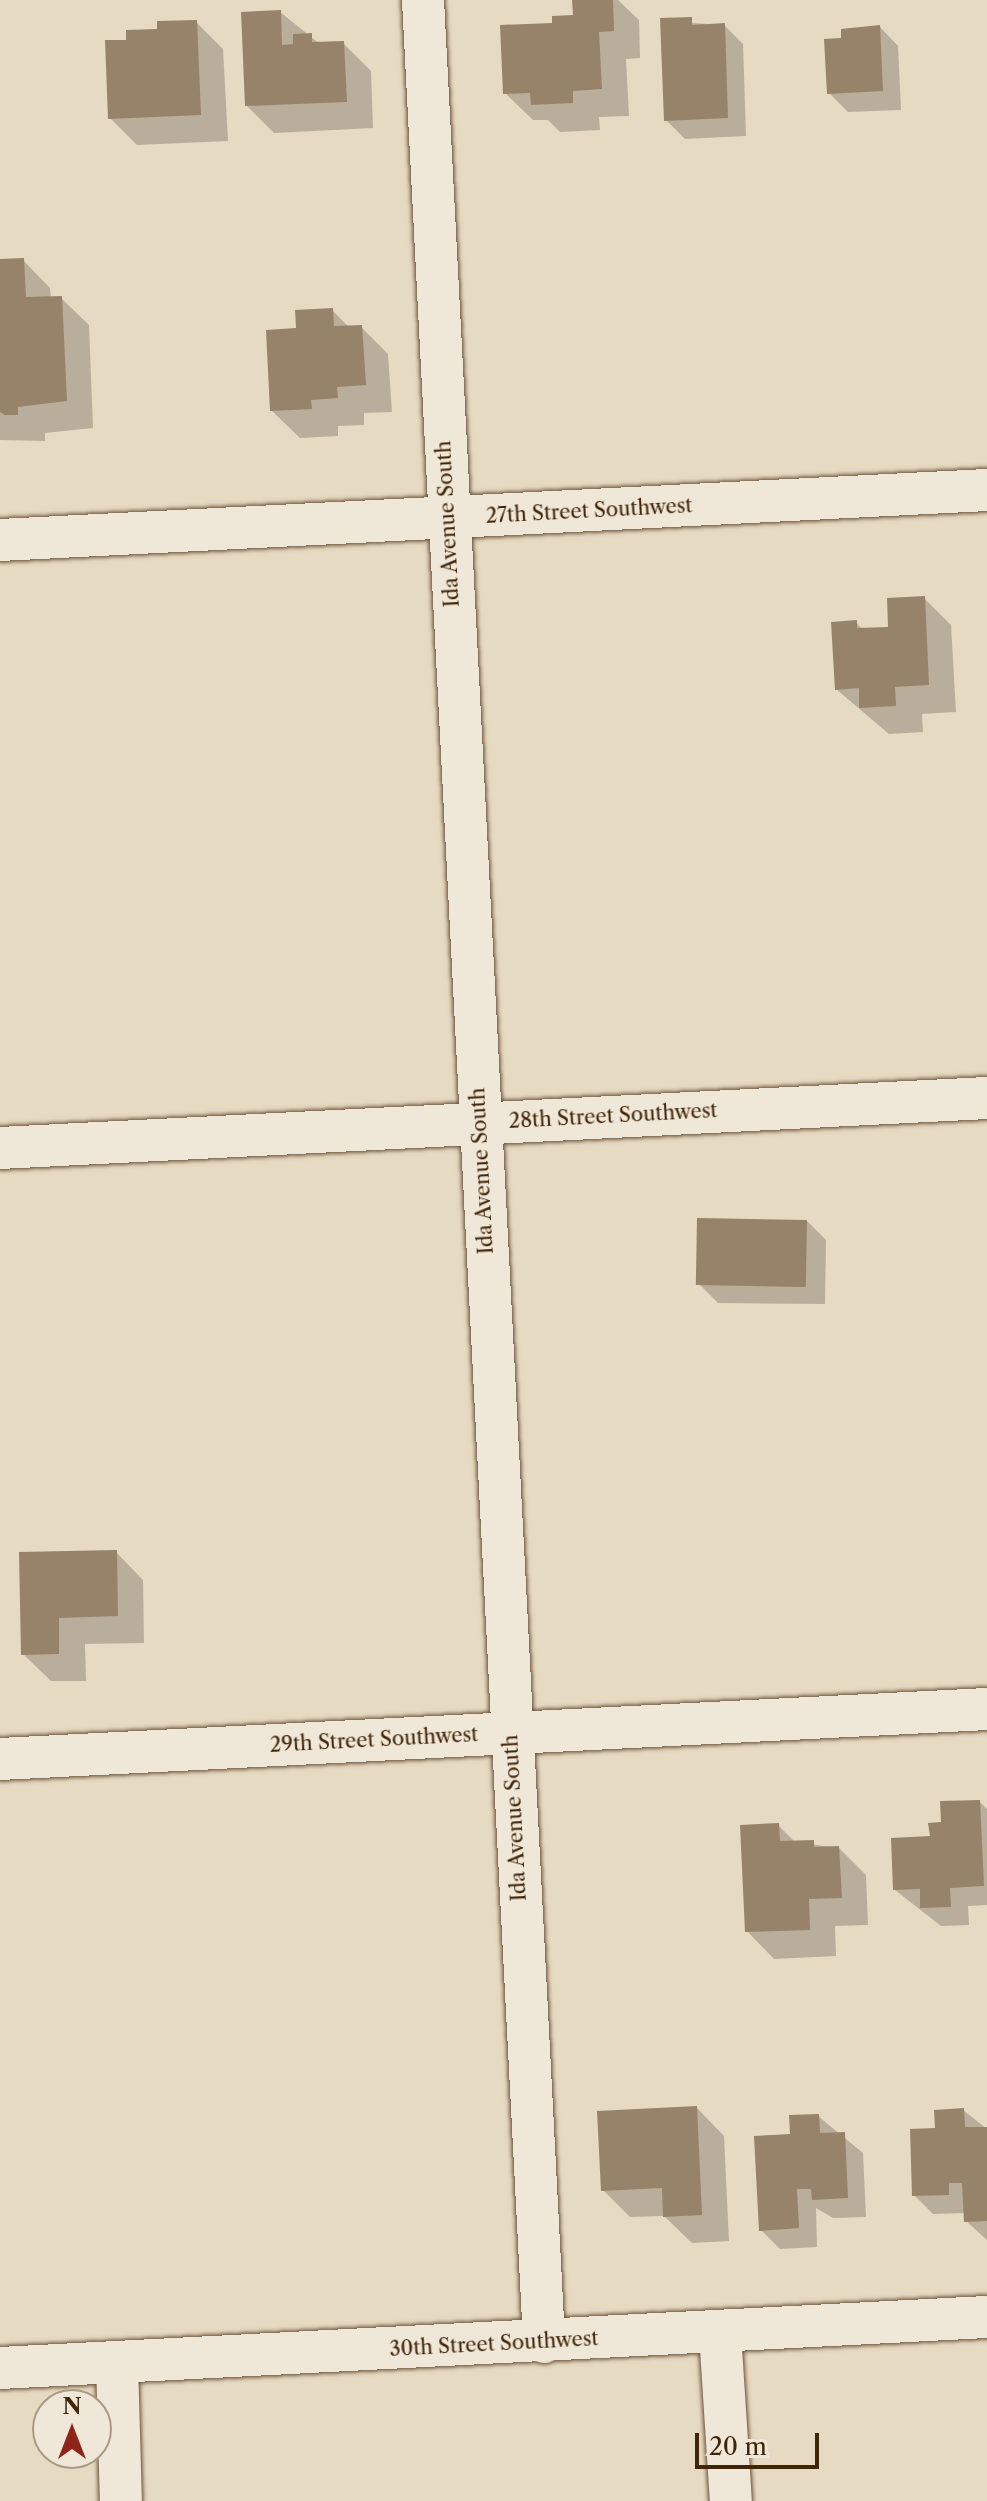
<!DOCTYPE html>
<html>
<head>
<meta charset="utf-8">
<style>
  body { margin:0 }
  #map { position:relative; width:987px; height:2501px; overflow:hidden; background:#e7dac2; font-family:"Libre Caslon Text",serif }
  div>[style] { position:absolute }
  [style*='--x'] { left:calc(var(--x)*1px); top:calc(var(--y)*1px); width:calc(var(--w)*1px); rotate:calc(var(--a)*1deg) }
  .shadow>* { inset:0; background:#0003 }
  .building>* { inset:0; background:#978369; transform-origin:0 0 }
  .roads { filter:drop-shadow(0 0 2px #6a5237) drop-shadow(0 0 2px #6a5237) }
  .street>* { height:42px; margin:-21px; padding:0 21px; transform-origin:21px; border-radius:21px; background:#efe7d7 }
  span { translate:-50% -50%; white-space:nowrap; text-align:center; line-height:1.15; -webkit-text-stroke:6px #efe7d7; paint-order:stroke }
  .street-label { font-size:20px; color:#412509 }
  .north { position:absolute; left:32px; top:2389px; width:80px; height:80px; box-sizing:border-box; background:#efe7d7; border:2px solid #a99985; border-radius:50%; rotate:0deg; font-size:22px; font-weight:700; line-height:32px; text-align:center; color:#412509 }
  .north::after { content:''; display:block; margin:auto; width:28px; height:36px; background:#8f2418; clip-path:polygon(50% 0,100% 100%,50% 72%,0 100%) }
  .scale { position:absolute; left:695px; top:2433px; width:124px; height:36px; box-sizing:border-box; border:4px solid #412509; border-top:0; padding-left:10px; font-size:24px; line-height:28px; white-space:nowrap; color:#412509; -webkit-text-stroke:6px #efe7d7; paint-order:stroke }
</style>
</head>
<body>
<div id="map">
  <div class="shadow">
    <div style="clip-path:polygon(574px 0,618px 0,639px 20px,640px 58px,626px 59px,629px 116px,599px 117px,600px 130px,560px 132px,548px 120px,533px 120px,505px 93px,554px 25px,575px 17px)"></div>
    <div style="clip-path:polygon(280px 12px,320px 44px,343px 43px,371px 71px,373px 128px,274px 133px,247px 106px)"></div>
    <div style="clip-path:polygon(662px 21px,724px 25px,743px 44px,746px 136px,685px 139px,666px 120px)"></div>
    <div style="clip-path:polygon(196px 22px,223px 49px,228px 141px,137px 145px,110px 118px,128px 42px)"></div>
    <div style="clip-path:polygon(880px 27px,898px 46px,901px 110px,848px 112px,829px 93px,843px 40px)"></div>
    <div style="clip-path:polygon(23px 260px,50px 288px,51px 298px,61px 298px,89px 325px,93px 428px,45px 433px,45px 441px,0 440px,0 261px)"></div>
    <div style="clip-path:polygon(332px 310px,350px 328px,361px 327px,388px 354px,392px 412px,364px 413px,364px 425px,338px 426px,338px 436px,300px 438px,272px 411px,298px 330px)"></div>
    <div style="clip-path:polygon(924px 598px,951px 625px,956px 712px,922px 714px,923px 732px,889px 734px,836px 689px,856px 622px,863px 630px,890px 628px)"></div>
    <div style="clip-path:polygon(807px 1221px,826px 1240px,825px 1304px,718px 1303px,699px 1284px)"></div>
    <div style="clip-path:polygon(116px 1552px,143px 1580px,144px 1643px,85px 1644px,86px 1681px,51px 1681px,23px 1654px)"></div>
    <div style="clip-path:polygon(980px 1802px,987px 1809px,987px 1905px,968px 1906px,969px 1925px,941px 1926px,895px 1890px,944px 1824px)"></div>
    <div style="clip-path:polygon(778px 1825px,795px 1842px,839px 1848px,866px 1875px,868px 1925px,835px 1926px,836px 1956px,774px 1959px,747px 1931px)"></div>
    <div style="clip-path:polygon(697px 2108px,724px 2136px,729px 2241px,692px 2243px,664px 2216px,630px 2217px,603px 2190px)"></div>
    <div style="clip-path:polygon(963px 2110px,987px 2129px,987px 2240px,966px 2221px,965px 2213px,933px 2214px,914px 2195px,937px 2130px)"></div>
    <div style="clip-path:polygon(818px 2116px,863px 2153px,866px 2217px,833px 2218px,816px 2208px,817px 2247px,780px 2249px,761px 2230px,792px 2136px)"></div>
  </div>
  <div class="building">
    <div style="clip-path:polygon(572px 0,613px 0,614px 31px,599px 32px,602px 89px,573px 91px,573px 103px,531px 105px,530px 93px,503px 94px,500px 25px,552px 23px,552px 16px,573px 15px)"></div>
    <div style="clip-path:polygon(281px 10px,282px 45px,293px 44px,293px 34px,312px 33px,312px 42px,344px 41px,347px 102px,245px 106px,241px 12px)"></div>
    <div style="clip-path:polygon(692px 17px,692px 25px,725px 23px,728px 118px,664px 121px,660px 18px)"></div>
    <div style="clip-path:polygon(197px 20px,201px 115px,108px 119px,105px 40px,126px 40px,126px 30px,157px 29px,157px 21px)"></div>
    <div style="clip-path:polygon(880px 25px,883px 91px,827px 94px,824px 39px,841px 38px,841px 29px)"></div>
    <div style="clip-path:polygon(24px 258px,26px 297px,62px 296px,67px 401px,18px 407px,18px 415px,5px 415px,0 412px,0 259px)"></div>
    <div style="clip-path:polygon(333px 308px,334px 326px,362px 325px,366px 385px,337px 387px,338px 398px,311px 400px,312px 409px,270px 411px,266px 330px,296px 328px,295px 310px)"></div>
    <div style="clip-path:polygon(925px 596px,929px 685px,895px 687px,896px 706px,859px 708px,859px 688px,835px 690px,831px 622px,857px 620px,857px 628px,888px 627px,887px 598px)"></div>
    <div style="left:697px;top:1218px;width:110px;height:67px;rotate:1deg"></div>
    <div style="clip-path:polygon(117px 1550px,118px 1616px,59px 1618px,59px 1654px,21px 1655px,19px 1552px)"></div>
    <div style="clip-path:polygon(980px 1800px,984px 1886px,950px 1888px,951px 1907px,920px 1908px,920px 1889px,893px 1890px,891px 1838px,930px 1836px,928px 1823px,941px 1822px,940px 1801px)"></div>
    <div style="clip-path:polygon(779px 1823px,780px 1841px,814px 1840px,814px 1847px,839px 1846px,842px 1898px,809px 1899px,810px 1930px,745px 1932px,740px 1825px)"></div>
    <div style="clip-path:polygon(697px 2106px,702px 2215px,663px 2217px,662px 2188px,601px 2191px,597px 2111px)"></div>
    <div style="clip-path:polygon(964px 2108px,965px 2127px,987px 2127px,987px 2221px,964px 2222px,962px 2183px,949px 2183px,949px 2195px,912px 2196px,910px 2129px,935px 2128px,934px 2110px)"></div>
    <div style="clip-path:polygon(819px 2114px,820px 2133px,845px 2132px,848px 2198px,812px 2200px,811px 2189px,797px 2189px,799px 2228px,759px 2231px,754px 2136px,790px 2134px,789px 2115px)"></div>
  </div>
  <div class="roads">
    <div class="street">
      <div style="--x:423;--y:0;--w:2345;--a:87.04"></div>
      <div style="--x:0;--y:540;--w:988;--a:-2.9"></div>
      <div style="--x:0;--y:1148;--w:988;--a:-2.9"></div>
      <div style="--x:0;--y:1759;--w:988;--a:-2.9"></div>
      <div style="--x:720;--y:2333;--w:168;--a:86.3"></div>
      <div style="--x:117;--y:2362;--w:139;--a:88.4"></div>
      <div style="--x:0;--y:2368;--w:988;--a:-2.96"></div>
    </div>
  </div>
  <div class="street-label">
    <span style="left:589px;top:511px;rotate:-3deg">27th Street Southwest</span>
    <span style="left:448px;top:524px;rotate:-93deg">Ida Avenue South</span>
    <span style="left:613px;top:1116px;rotate:-3deg">28th Street Southwest</span>
    <span style="left:482px;top:1171px;rotate:-93deg">Ida Avenue South</span>
    <span style="left:374px;top:1740px;rotate:-3deg">29th Street Southwest</span>
    <span style="left:515px;top:1818px;rotate:-93deg">Ida Avenue South</span>
    <span style="left:494px;top:2344px;rotate:-3deg">30th Street Southwest</span>
  </div>
  <div class="north">N</div>
  <div class="scale">20 m</div>
</div>
</body>
</html>
